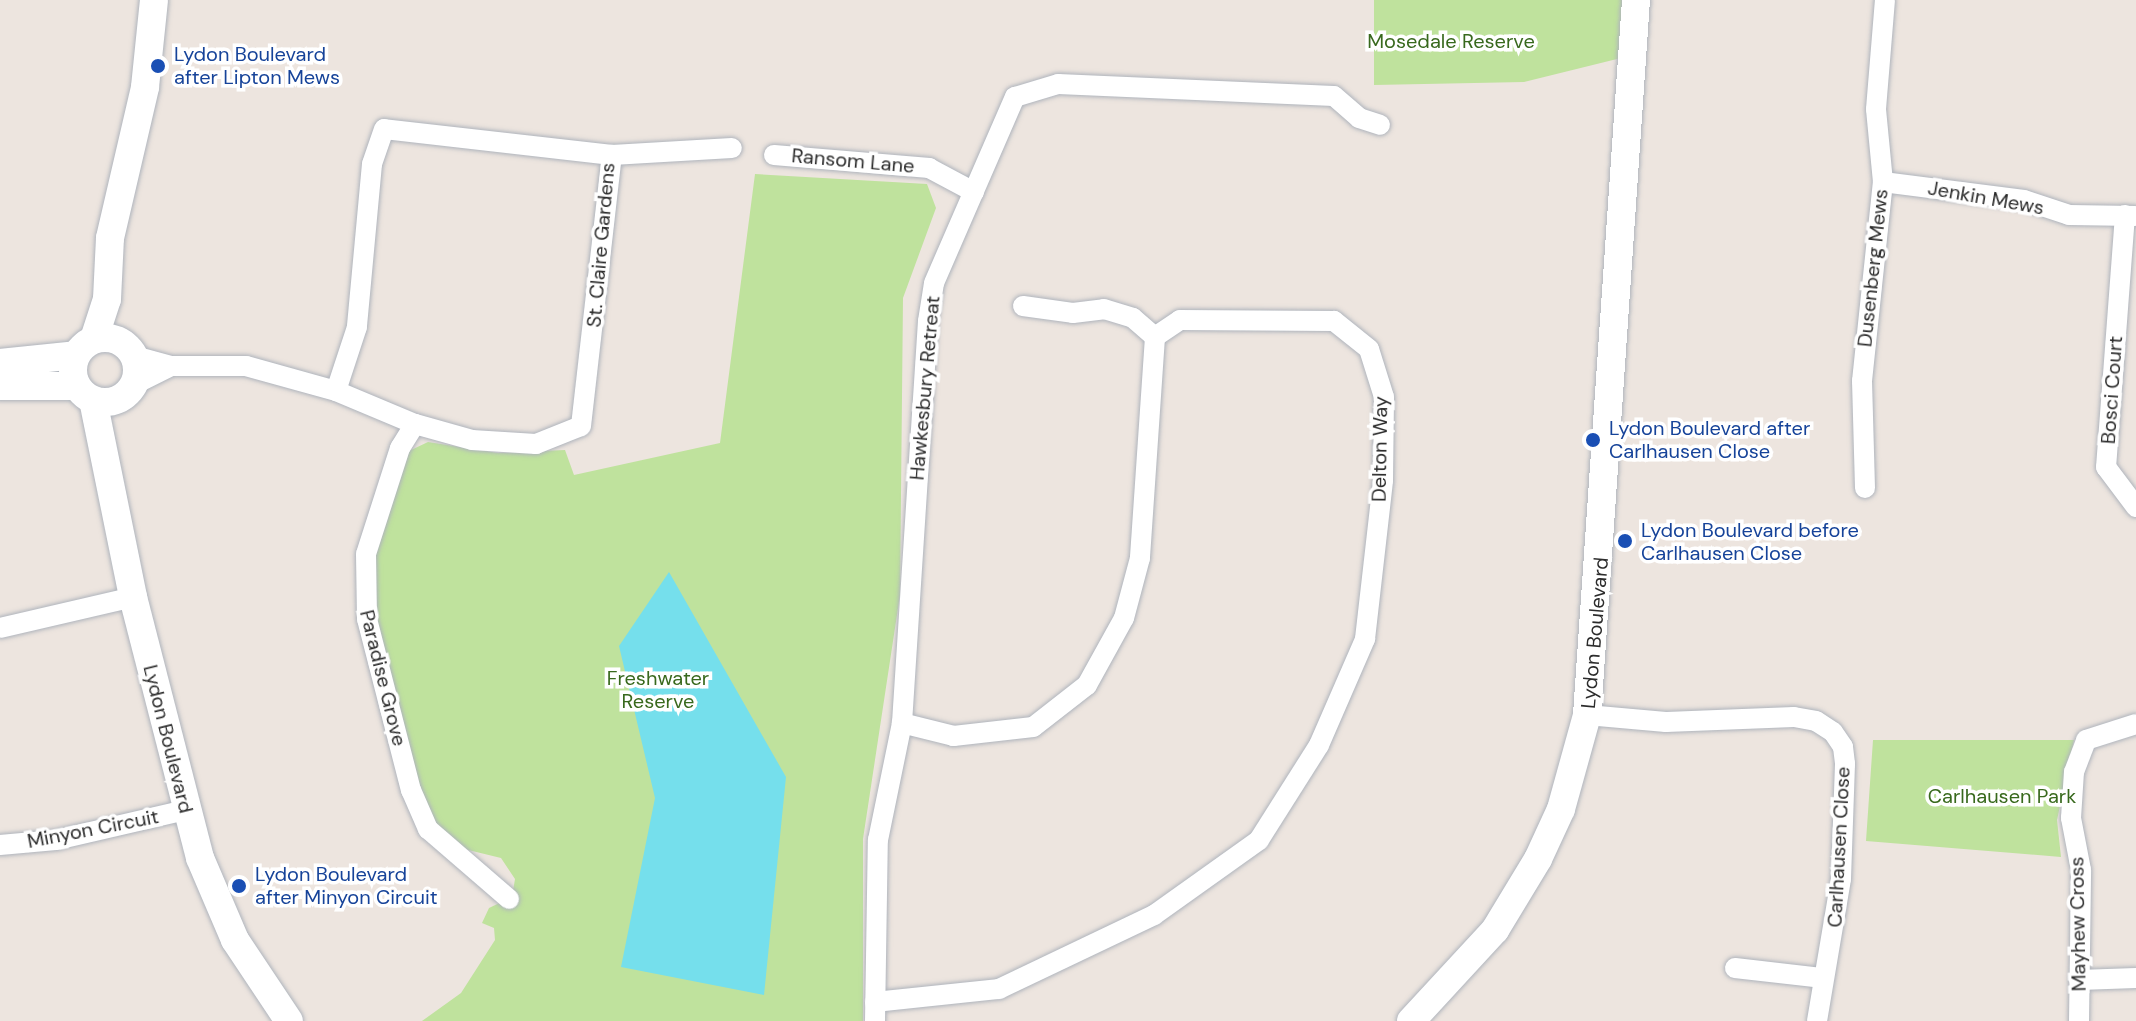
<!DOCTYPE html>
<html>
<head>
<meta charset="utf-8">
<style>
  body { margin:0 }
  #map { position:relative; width:2136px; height:1021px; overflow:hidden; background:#ede5df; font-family:"DM Sans",sans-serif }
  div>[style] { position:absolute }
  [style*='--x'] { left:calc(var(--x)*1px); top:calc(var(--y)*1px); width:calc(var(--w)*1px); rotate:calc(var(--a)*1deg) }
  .green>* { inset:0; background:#bfe29d }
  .water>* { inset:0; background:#75dfec }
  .roads { filter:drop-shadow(0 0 2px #afb4bc) drop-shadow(0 0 2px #afb4bc) }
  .street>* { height:20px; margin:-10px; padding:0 10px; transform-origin:10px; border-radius:10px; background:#fff }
  .secondary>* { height:28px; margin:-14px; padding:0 14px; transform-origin:14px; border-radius:14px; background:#fff }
  .secondary>.ring { margin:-14px; padding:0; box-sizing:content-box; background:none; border:28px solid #fff; border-radius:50% }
  .dots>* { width:22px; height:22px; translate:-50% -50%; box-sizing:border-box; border:4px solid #fff; border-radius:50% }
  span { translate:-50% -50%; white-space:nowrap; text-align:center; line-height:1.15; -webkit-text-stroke:7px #fff; paint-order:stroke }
  .park-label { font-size:20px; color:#38691d }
  .transit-label { font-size:20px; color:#164399 }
  .left { translate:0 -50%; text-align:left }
  .street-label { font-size:20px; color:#2c2c2c }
</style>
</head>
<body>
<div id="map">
  <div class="green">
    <div style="clip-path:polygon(1374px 0,1629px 0,1621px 58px,1524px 82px,1374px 85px)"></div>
    <div style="clip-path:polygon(755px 174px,927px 184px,936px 208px,903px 298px,900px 595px,863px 839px,863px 1021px,422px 1021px,461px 993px,495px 940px,494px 928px,482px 923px,489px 908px,512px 897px,515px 879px,501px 858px,460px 848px,435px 825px,424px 802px,374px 613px,373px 560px,409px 451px,428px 442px,498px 453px,565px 450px,574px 475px,720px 443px)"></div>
    <div style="clip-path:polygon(1873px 740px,2074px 740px,2057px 820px,2061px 857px,1866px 841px)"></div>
  </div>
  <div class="water">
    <div style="clip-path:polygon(669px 572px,786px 777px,764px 995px,621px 967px,655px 798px,619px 646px)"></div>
  </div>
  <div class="roads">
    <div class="street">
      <div style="--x:612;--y:155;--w:120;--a:-3.3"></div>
      <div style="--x:774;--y:155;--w:156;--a:4.8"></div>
      <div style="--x:929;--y:168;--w:51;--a:28.1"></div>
      <div style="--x:1883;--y:182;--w:142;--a:7.3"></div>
      <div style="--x:2024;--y:200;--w:47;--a:18.4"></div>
      <div style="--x:2069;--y:215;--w:66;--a:0.9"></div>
      <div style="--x:2125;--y:215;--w:253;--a:94.3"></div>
      <div style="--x:2106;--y:467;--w:50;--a:53.1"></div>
      <div style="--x:1023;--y:306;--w:50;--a:8"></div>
      <div style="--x:1073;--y:313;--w:31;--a:-7"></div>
      <div style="--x:1104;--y:309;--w:30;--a:17"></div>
      <div style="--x:1133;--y:318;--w:29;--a:41"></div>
      <div style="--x:134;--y:356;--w:38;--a:15"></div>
      <div style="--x:171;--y:366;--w:75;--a:0"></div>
      <div style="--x:246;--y:366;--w:93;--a:15.5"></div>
      <div style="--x:336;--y:391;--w:86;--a:22.7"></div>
      <div style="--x:415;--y:424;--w:59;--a:15.7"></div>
      <div style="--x:472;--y:440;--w:64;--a:3.6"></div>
      <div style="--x:536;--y:444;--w:48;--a:-21.8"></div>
      <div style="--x:581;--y:426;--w:273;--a:-83.5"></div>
      <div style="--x:612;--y:155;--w:229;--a:-173.5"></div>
      <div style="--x:384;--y:129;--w:37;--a:109"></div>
      <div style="--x:372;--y:164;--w:164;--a:95.3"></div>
      <div style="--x:357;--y:327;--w:67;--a:108.2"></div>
      <div style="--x:133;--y:385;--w:42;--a:-26.6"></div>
      <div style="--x:415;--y:424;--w:28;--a:122"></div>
      <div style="--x:400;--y:448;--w:111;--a:107.8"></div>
      <div style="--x:366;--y:554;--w:65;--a:89.1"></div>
      <div style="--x:367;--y:619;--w:177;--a:75.6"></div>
      <div style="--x:411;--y:790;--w:43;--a:66.4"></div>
      <div style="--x:428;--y:829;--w:107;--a:40.8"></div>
      <div style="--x:1865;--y:488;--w:107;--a:-91.6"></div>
      <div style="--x:1862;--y:381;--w:200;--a:-84"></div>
      <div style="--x:1883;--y:182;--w:73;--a:-95.5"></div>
      <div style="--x:1876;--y:109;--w:109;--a:-85.3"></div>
      <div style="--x:0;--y:628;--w:137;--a:-13.1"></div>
      <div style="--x:1587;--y:715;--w:79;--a:5.1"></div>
      <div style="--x:1666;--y:722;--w:128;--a:-2.2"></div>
      <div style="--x:1794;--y:717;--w:22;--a:10"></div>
      <div style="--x:1816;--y:721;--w:20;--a:33"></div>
      <div style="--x:1833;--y:732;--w:18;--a:56"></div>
      <div style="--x:1843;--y:747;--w:17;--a:83"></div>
      <div style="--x:1845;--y:764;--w:115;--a:92"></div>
      <div style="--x:1841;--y:879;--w:144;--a:99.6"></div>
      <div style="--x:0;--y:845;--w:56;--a:-5.1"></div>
      <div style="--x:56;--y:840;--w:133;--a:-13"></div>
      <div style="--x:1735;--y:968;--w:89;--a:6.5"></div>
      <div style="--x:2079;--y:980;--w:57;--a:-2"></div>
      <div style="--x:875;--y:1002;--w:125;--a:-6"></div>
      <div style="--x:999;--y:989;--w:172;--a:-25.5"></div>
      <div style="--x:1154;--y:915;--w:129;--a:-35.5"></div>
      <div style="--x:1259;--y:840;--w:112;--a:-57.7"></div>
      <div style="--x:1319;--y:745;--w:116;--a:-66.5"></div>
      <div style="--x:1365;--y:639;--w:160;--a:-83.5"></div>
      <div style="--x:1383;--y:480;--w:83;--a:-89.3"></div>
      <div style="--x:1384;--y:397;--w:50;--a:-107.4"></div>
      <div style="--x:1369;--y:349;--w:45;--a:-141.3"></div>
      <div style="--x:1334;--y:321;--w:154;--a:-179.6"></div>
      <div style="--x:1180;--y:320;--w:30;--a:146"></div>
      <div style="--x:1155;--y:337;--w:222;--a:93.9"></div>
      <div style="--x:1140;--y:558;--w:62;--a:104.9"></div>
      <div style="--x:1124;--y:618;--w:77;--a:118.9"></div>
      <div style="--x:1087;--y:685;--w:68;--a:142.1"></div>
      <div style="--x:1033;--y:727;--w:80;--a:173.5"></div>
      <div style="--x:954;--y:736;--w:54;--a:-166"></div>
      <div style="--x:875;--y:1021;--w:181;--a:-89.1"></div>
      <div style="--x:878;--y:840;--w:119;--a:-78.4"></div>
      <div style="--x:902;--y:723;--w:403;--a:-86.3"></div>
      <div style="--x:928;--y:321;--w:38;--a:-81"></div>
      <div style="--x:934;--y:283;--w:203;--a:-66.5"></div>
      <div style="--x:1015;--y:97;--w:45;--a:-16.8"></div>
      <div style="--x:1058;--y:84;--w:276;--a:2.5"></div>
      <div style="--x:1334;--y:96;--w:33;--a:41"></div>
      <div style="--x:1359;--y:118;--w:22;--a:18"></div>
      <div style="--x:2079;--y:1021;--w:151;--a:-89.2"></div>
      <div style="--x:2081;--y:870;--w:53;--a:-100.9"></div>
      <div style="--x:2071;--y:818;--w:46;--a:-86.3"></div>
      <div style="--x:2074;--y:772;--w:34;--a:-69"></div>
      <div style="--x:2086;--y:740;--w:52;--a:-17.7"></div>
    </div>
    <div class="secondary">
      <div class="ring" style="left:73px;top:338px;width:36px;height:36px"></div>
      <div style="--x:94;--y:339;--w:42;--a:-72"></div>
      <div style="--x:107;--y:299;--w:61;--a:-87.2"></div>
      <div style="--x:110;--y:238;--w:155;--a:-76.9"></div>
      <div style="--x:145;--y:87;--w:87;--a:-84.1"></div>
      <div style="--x:0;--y:363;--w:76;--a:-6"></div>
      <div style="--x:0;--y:386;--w:76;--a:0"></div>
      <div style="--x:93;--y:400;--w:201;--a:78.5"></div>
      <div style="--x:133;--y:597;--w:269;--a:75.6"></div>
      <div style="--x:200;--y:858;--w:89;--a:66.9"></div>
      <div style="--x:235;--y:940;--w:97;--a:56.3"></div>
      <div style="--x:1411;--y:1021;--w:124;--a:-47.3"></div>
      <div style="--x:1495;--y:930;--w:83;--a:-58.8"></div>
      <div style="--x:1538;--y:859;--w:55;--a:-65.3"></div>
      <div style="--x:1561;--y:809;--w:98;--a:-74.5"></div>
      <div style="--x:1587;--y:715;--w:717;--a:-86.08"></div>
    </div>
  </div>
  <div class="dots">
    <div style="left:158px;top:66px;background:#1a4fb4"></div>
    <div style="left:1593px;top:440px;background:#1a4fb4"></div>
    <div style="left:1625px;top:541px;background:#1a4fb4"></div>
    <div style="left:239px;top:886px;background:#1a4fb4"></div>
  </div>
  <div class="park-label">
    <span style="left:1451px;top:41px">Mosedale Reserve</span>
    <span style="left:658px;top:690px">Freshwater<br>Reserve</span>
    <span style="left:2002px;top:796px">Carlhausen Park</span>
  </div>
  <div class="transit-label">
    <span class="left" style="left:174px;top:66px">Lydon Boulevard<br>after Lipton Mews</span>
    <span class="left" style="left:1609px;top:440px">Lydon Boulevard after<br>Carlhausen Close</span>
    <span class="left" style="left:1641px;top:542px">Lydon Boulevard before<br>Carlhausen Close</span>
    <span class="left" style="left:255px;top:886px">Lydon Boulevard<br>after Minyon Circuit</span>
  </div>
  <div class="street-label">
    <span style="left:853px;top:161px;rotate:5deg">Ransom Lane</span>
    <span style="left:1986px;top:198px;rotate:10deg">Jenkin Mews</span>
    <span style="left:601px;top:245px;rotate:-85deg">St. Claire Gardens</span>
    <span style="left:1873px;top:268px;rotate:-84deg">Dusenberg Mews</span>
    <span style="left:925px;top:388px;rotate:-85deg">Hawkesbury Retreat</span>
    <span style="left:2112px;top:390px;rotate:-86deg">Bosci Court</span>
    <span style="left:1380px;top:449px;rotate:-89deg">Delton Way</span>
    <span style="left:1595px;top:633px;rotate:-85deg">Lydon Boulevard</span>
    <span style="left:383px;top:678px;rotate:76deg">Paradise Grove</span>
    <span style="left:168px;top:739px;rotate:76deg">Lydon Boulevard</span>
    <span style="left:93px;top:829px;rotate:-11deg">Minyon Circuit</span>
    <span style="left:1839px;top:847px;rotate:-87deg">Carlhausen Close</span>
    <span style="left:2078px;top:924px;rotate:-91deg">Mayhew Cross</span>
  </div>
</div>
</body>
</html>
